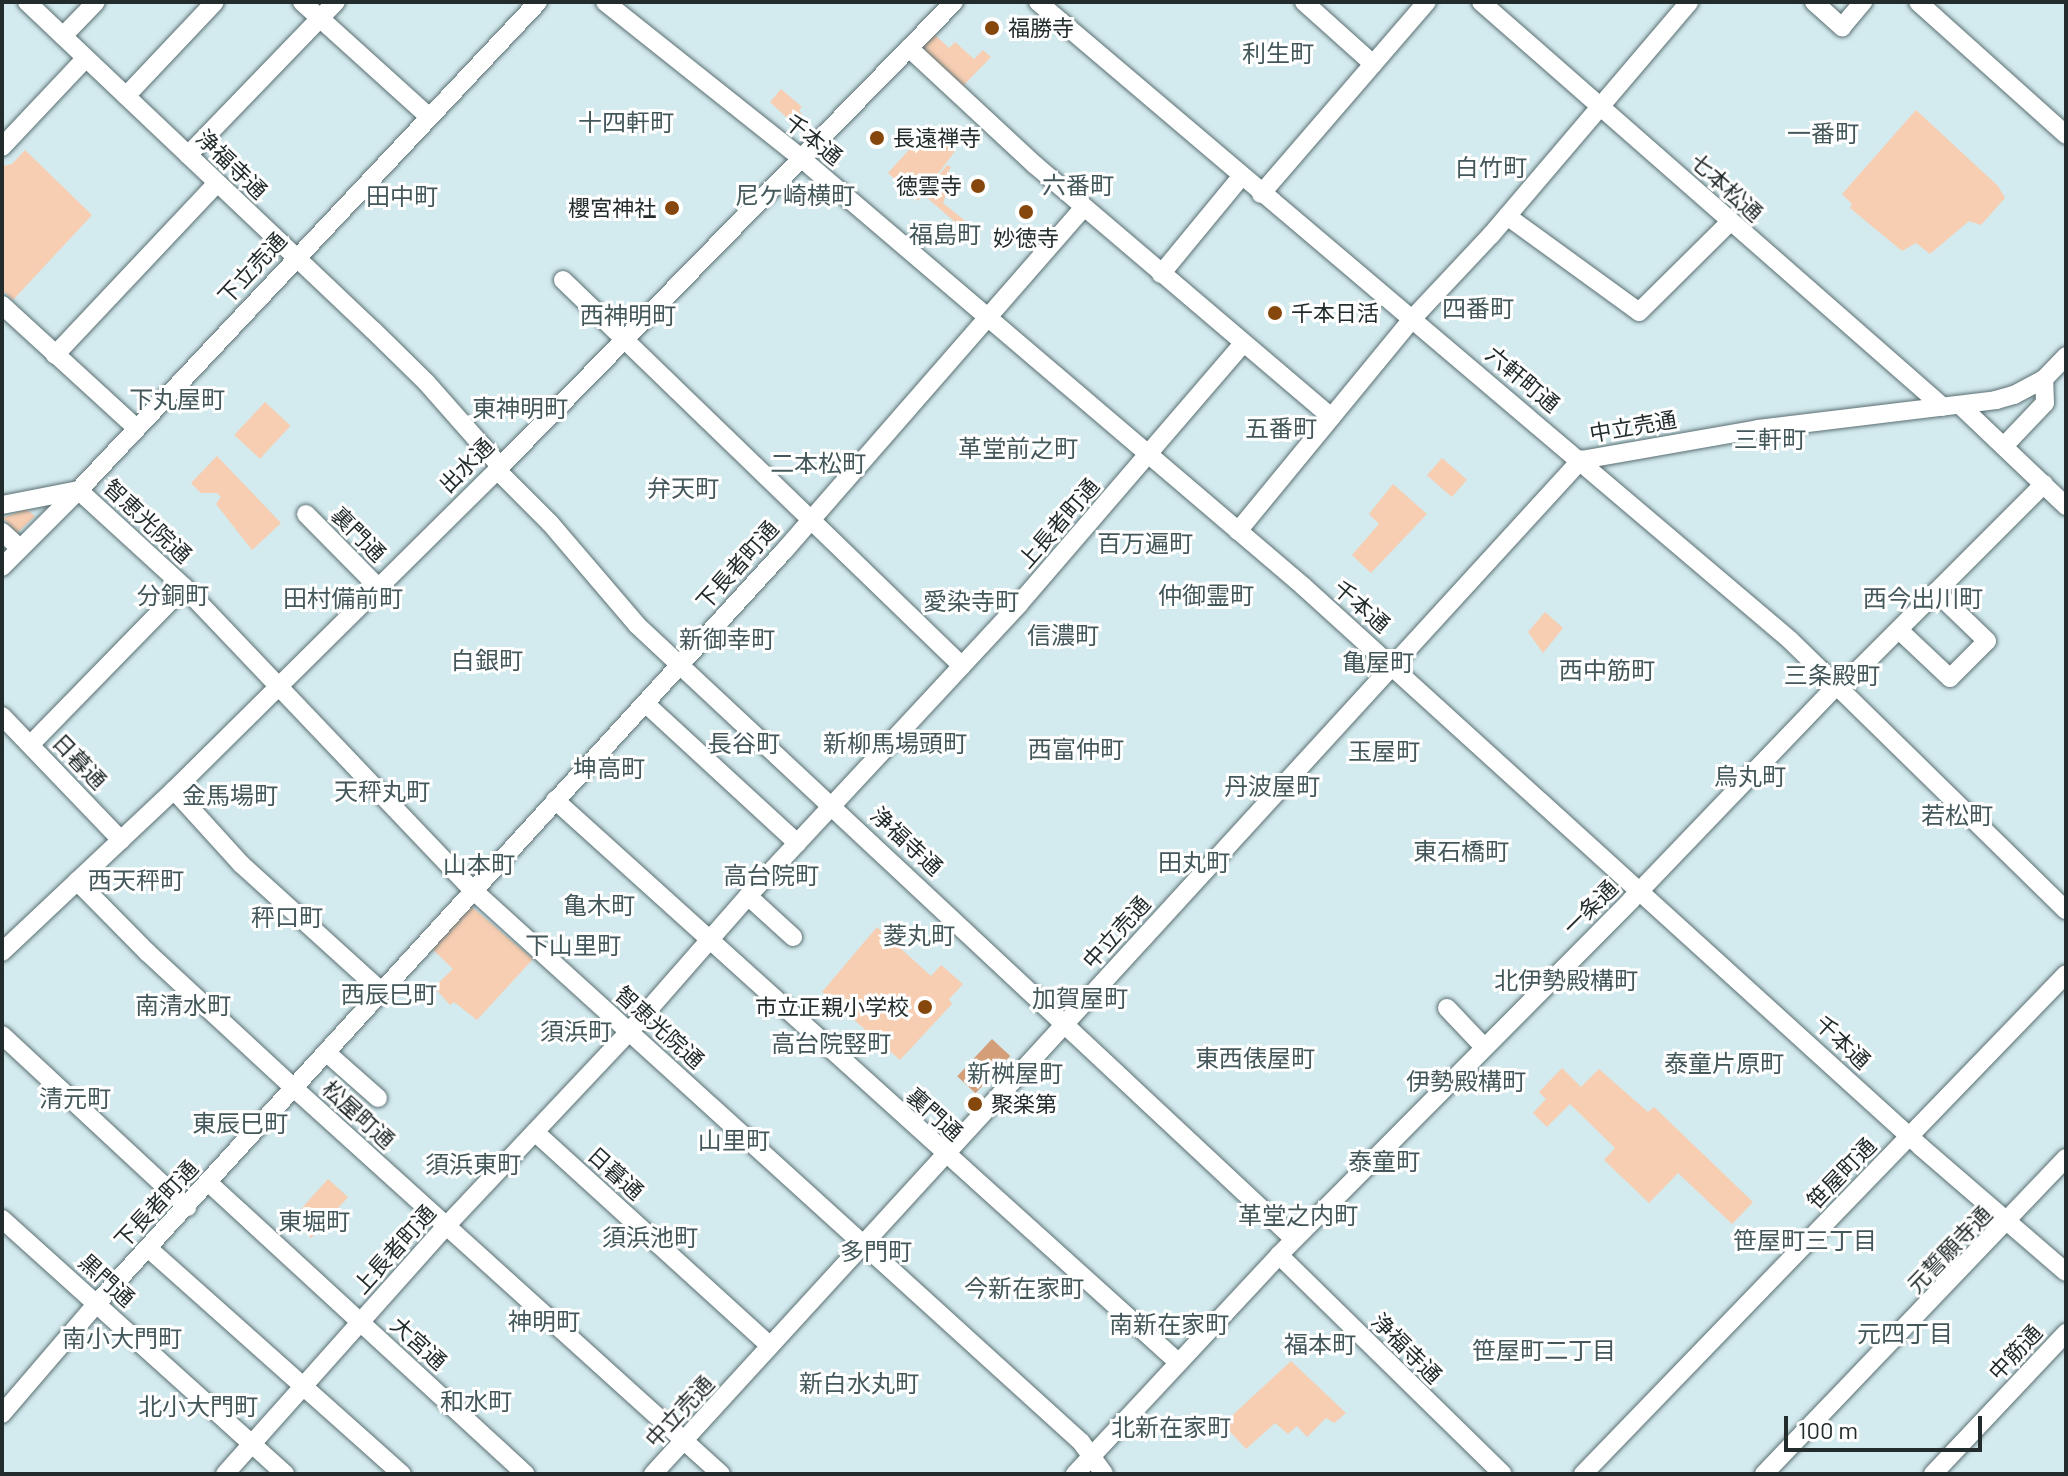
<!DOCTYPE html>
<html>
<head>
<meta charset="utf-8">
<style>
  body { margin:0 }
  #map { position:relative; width:2068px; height:1476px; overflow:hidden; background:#d3eaee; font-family:Barlow,"Noto Sans JP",sans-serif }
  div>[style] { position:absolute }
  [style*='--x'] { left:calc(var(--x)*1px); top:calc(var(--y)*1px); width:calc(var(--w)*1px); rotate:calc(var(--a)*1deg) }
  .green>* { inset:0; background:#f7ceb2; transform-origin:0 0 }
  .water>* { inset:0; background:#d49e78; transform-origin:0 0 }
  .roads { filter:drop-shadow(0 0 2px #5a6f72) drop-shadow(0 0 2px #5a6f72) }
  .minor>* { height:18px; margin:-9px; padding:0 9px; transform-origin:9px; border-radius:9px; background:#fff }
  .dots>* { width:22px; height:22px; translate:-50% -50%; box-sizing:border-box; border:4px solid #fff; border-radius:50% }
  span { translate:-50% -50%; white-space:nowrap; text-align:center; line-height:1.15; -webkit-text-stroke:6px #fff; paint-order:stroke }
  .poi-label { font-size:22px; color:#232c2d }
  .left { translate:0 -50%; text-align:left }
  .right { translate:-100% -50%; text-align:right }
  .street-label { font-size:22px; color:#232c2d }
  .neighbourhood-label { font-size:24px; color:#44585b }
  .frame { position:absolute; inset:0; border:4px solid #232c2d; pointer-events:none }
  .scale { position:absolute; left:1784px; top:1416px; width:198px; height:36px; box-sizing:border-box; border:4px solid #232c2d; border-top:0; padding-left:10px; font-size:24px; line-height:28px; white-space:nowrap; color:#232c2d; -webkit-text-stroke:6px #fff; paint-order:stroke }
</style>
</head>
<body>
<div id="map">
  <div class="green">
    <div style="clip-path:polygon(932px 32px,949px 48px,955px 42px,974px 59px,983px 50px,991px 57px,961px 88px,918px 47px)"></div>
    <div style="clip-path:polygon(781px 89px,802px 107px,799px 110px,807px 123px,804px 128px,815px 139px,813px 142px,770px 102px)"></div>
    <div style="clip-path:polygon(1916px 110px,1998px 186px,2005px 198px,1981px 225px,1969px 221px,1930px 254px,1916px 243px,1902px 251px,1850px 208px,1852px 204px,1842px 194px)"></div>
    <div style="clip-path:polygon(925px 132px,930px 137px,935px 132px,955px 151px,918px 201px,888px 173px)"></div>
    <div style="clip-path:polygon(25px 150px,92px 215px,13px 300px,2px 290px,2px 166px,12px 164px)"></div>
    <div style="clip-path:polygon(947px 165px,951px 167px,944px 181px,949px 186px,943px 203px,969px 224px,964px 230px,924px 195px)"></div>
    <div style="left:265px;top:402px;width:35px;height:45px;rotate:43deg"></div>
    <div style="clip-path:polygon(217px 456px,281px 523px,252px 550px,216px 504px,221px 497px,217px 493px,201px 493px,191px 483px)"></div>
    <div style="left:1442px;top:458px;width:33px;height:23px;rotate:41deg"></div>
    <div style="clip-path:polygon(1393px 484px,1427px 514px,1371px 573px,1352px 555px,1379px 524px,1369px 514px)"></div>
    <div style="clip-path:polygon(26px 509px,35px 516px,17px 533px,3px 518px)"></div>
    <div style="clip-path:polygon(1545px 612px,1563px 628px,1543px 653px,1528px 632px)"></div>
    <div style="clip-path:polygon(466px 907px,472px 907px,533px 959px,477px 1020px,454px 1002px,450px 1005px,434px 987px,453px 969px,430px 947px)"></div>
    <div style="clip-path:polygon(877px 927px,931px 976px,941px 965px,963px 984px,949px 999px,952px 1004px,900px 1060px,822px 992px)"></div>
    <div style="clip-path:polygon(1562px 1068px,1581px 1087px,1599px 1069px,1648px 1112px,1654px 1107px,1753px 1202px,1732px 1224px,1678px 1173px,1649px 1203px,1604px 1160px,1615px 1148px,1570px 1104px,1547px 1127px,1533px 1113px,1546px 1099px,1539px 1092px)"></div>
    <div style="left:328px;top:1179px;width:27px;height:55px;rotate:42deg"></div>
    <div style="clip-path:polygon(1291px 1361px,1346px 1413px,1334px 1423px,1326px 1418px,1307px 1437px,1297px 1426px,1288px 1434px,1275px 1423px,1246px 1449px,1223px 1424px)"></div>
  </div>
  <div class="water">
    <div style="left:992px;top:1039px;width:25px;height:51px;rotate:43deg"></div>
  </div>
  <div class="roads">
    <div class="minor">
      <div style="--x:27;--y:2;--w:477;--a:43.5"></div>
      <div style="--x:373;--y:330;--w:74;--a:44.5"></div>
      <div style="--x:426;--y:382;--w:112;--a:48.6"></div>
      <div style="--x:302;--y:2;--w:170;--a:42.1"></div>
      <div style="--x:605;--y:2;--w:251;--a:38.5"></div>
      <div style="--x:801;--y:158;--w:660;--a:40.45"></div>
      <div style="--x:1303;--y:586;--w:835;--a:42.23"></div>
      <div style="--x:1921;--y:1147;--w:191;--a:40.8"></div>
      <div style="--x:1038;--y:2;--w:986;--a:40.31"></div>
      <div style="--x:1790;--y:640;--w:386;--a:44.4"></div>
      <div style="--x:1304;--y:2;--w:93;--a:41.9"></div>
      <div style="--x:1481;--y:2;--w:614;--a:41.24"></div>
      <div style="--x:1814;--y:2;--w:38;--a:42"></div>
      <div style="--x:1842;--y:27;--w:33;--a:-50"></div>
      <div style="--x:1918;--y:2;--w:199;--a:41.9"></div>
      <div style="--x:63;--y:36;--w:47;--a:-45.9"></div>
      <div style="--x:909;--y:48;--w:172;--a:42.9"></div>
      <div style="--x:1035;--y:165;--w:389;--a:40.4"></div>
      <div style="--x:126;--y:96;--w:129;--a:-46.6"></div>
      <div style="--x:2;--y:147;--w:122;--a:-46.7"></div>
      <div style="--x:188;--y:155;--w:213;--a:-46"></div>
      <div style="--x:1261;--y:194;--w:254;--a:-49.2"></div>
      <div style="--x:1507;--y:216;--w:163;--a:36"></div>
      <div style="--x:1639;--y:312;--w:128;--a:-44.7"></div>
      <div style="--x:1161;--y:274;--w:126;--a:-50.5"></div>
      <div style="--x:563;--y:280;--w:555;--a:44.05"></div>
      <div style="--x:2;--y:305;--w:182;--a:42.5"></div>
      <div style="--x:55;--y:355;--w:236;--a:-46.7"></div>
      <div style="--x:1962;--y:407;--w:144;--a:43.6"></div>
      <div style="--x:2004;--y:446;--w:59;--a:-46.4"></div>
      <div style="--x:2045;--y:403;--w:24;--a:-92"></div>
      <div style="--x:497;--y:470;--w:75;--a:45"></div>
      <div style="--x:550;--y:523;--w:134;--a:49.5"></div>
      <div style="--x:637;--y:625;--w:899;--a:43.06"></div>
      <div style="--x:2;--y:505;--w:78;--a:-11"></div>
      <div style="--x:79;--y:490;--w:11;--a:45"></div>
      <div style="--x:87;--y:498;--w:132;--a:42.5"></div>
      <div style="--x:184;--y:587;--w:420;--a:46.4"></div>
      <div style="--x:474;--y:891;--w:820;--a:42.23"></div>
      <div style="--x:1081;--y:1442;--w:39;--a:54"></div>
      <div style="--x:306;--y:514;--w:103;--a:45.4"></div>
      <div style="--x:1238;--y:531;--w:274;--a:-50.6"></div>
      <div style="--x:1412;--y:319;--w:115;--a:-46.8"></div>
      <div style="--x:1491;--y:235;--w:306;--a:-49.6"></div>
      <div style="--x:2;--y:532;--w:24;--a:42"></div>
      <div style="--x:2;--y:567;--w:109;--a:-45"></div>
      <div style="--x:79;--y:490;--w:670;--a:-46.75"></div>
      <div style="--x:1899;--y:630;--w:70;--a:43.3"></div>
      <div style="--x:1950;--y:678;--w:52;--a:-45"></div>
      <div style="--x:1987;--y:641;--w:71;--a:-136.1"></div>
      <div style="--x:1841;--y:687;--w:287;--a:-45"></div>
      <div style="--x:645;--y:703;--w:207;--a:42.6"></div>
      <div style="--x:2;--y:716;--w:172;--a:46.2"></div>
      <div style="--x:31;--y:744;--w:219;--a:-45.7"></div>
      <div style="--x:174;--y:790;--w:100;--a:47.8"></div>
      <div style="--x:241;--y:864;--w:190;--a:42.2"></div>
      <div style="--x:555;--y:800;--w:840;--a:42.06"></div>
      <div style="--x:77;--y:881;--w:100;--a:45.4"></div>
      <div style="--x:147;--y:952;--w:202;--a:42.8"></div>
      <div style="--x:295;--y:1089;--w:574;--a:42.11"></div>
      <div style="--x:748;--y:896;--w:61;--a:42.3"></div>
      <div style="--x:2;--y:952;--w:236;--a:-43.3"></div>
      <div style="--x:174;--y:790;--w:455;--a:-44.7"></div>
      <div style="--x:497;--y:470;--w:654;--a:-45.68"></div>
      <div style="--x:1447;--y:1008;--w:52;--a:46.5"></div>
      <div style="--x:2;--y:1035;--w:253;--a:42.9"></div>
      <div style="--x:327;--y:1053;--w:68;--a:41.4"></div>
      <div style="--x:535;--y:1132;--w:318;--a:42.3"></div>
      <div style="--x:209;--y:1183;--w:430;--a:42.6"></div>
      <div style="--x:2;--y:1219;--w:381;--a:42"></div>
      <div style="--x:148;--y:1248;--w:340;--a:41.7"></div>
      <div style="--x:1279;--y:1255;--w:313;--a:44.4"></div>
      <div style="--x:2;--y:1414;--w:146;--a:-49.4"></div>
      <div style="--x:97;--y:1303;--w:1019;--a:-47.59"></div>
      <div style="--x:784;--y:551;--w:456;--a:-48.9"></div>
      <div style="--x:225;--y:1474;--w:334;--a:-48.3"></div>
      <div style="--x:447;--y:1225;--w:265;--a:-46.7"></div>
      <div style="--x:629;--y:1032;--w:181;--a:-48.8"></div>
      <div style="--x:748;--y:896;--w:398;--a:-47.1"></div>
      <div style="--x:1019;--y:604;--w:343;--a:-49.3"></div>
      <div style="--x:653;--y:1474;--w:1375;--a:-47.54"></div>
      <div style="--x:1581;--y:460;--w:180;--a:-9.9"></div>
      <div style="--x:1758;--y:429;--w:240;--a:-6.9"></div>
      <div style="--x:1996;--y:400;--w:19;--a:-16"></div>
      <div style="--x:2014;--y:395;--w:34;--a:-28"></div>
      <div style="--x:2044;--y:379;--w:32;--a:-46"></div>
      <div style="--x:1075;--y:1474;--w:299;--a:-47"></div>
      <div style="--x:1279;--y:1255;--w:500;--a:-45.2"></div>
      <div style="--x:1631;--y:900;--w:299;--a:-46.2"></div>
      <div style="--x:1583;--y:1474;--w:695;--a:-45.99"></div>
      <div style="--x:1764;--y:1474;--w:437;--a:-46.3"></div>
      <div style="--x:1933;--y:1474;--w:194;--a:-46.7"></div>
    </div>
  </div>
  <div class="dots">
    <div style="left:992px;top:28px;background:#86470c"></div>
    <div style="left:877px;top:138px;background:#86470c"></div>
    <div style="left:978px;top:186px;background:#86470c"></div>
    <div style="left:672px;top:208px;background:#86470c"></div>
    <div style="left:1026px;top:212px;background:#86470c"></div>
    <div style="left:1275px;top:313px;background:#86470c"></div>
    <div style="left:925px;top:1007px;background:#86470c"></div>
    <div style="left:975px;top:1104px;background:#86470c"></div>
  </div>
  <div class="poi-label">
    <span class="left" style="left:1008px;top:28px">福勝寺</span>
    <span class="left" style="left:893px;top:138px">長遠禅寺</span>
    <span class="right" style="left:962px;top:186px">徳雲寺</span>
    <span class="right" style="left:656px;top:208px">櫻宮神社</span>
    <span style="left:1026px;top:238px">妙徳寺</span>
    <span class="left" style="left:1291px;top:313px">千本日活</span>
    <span class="right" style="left:909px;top:1007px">市立正親小学校</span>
    <span class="left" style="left:991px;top:1104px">聚楽第</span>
  </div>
  <div class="street-label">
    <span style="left:814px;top:139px;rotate:39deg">千本通</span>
    <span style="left:232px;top:164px;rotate:44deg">浄福寺通</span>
    <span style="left:1727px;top:187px;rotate:42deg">七本松通</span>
    <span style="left:252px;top:268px;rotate:-47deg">下立売通</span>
    <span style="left:1523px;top:379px;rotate:40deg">六軒町通</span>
    <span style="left:1633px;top:426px;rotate:-10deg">中立売通</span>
    <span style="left:466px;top:465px;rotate:-45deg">出水通</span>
    <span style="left:148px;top:521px;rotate:43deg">智恵光院通</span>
    <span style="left:1058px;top:523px;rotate:-49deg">上長者町通</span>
    <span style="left:359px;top:534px;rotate:45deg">裏門通</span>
    <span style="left:737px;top:565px;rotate:-48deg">下長者町通</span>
    <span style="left:1362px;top:606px;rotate:41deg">千本通</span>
    <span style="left:80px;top:761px;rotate:46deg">日暮通</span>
    <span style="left:907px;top:841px;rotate:43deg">浄福寺通</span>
    <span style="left:1590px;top:907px;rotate:-45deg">一条通</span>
    <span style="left:1116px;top:932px;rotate:-48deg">中立売通</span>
    <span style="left:660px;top:1027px;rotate:42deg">智恵光院通</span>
    <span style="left:1843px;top:1042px;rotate:43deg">千本通</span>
    <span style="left:359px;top:1114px;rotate:42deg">松屋町通</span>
    <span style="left:935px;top:1114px;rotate:42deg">裏門通</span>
    <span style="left:616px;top:1173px;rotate:42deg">日暮通</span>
    <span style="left:1841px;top:1173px;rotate:-46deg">笹屋町通</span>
    <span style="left:156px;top:1204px;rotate:-47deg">下長者町通</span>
    <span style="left:394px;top:1249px;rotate:-48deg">上長者町通</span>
    <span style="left:1949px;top:1249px;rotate:-46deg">元誓願寺通</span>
    <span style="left:107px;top:1280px;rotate:42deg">黒門通</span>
    <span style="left:419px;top:1343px;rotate:42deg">大宮通</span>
    <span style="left:1407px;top:1348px;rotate:45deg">浄福寺通</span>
    <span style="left:2015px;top:1352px;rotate:-47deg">中筋通</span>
    <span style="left:679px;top:1411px;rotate:-47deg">中立売通</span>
  </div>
  <div class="neighbourhood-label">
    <span style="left:1278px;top:53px">利生町</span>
    <span style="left:626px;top:122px">十四軒町</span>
    <span style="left:1823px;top:133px">一番町</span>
    <span style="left:1491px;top:167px">白竹町</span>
    <span style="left:1078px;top:185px">六番町</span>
    <span style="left:795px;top:195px">尼ケ崎横町</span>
    <span style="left:402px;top:196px">田中町</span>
    <span style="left:945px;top:234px">福島町</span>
    <span style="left:1478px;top:308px">四番町</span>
    <span style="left:628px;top:315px">西神明町</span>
    <span style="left:177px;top:399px">下丸屋町</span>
    <span style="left:520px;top:408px">東神明町</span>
    <span style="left:1281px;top:428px">五番町</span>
    <span style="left:1770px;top:439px">三軒町</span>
    <span style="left:1018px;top:448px">革堂前之町</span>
    <span style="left:818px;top:463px">二本松町</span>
    <span style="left:683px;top:488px">弁天町</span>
    <span style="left:1145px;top:543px">百万遍町</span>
    <span style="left:173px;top:595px">分銅町</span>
    <span style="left:1206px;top:595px">仲御霊町</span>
    <span style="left:343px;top:598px">田村備前町</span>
    <span style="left:1923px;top:598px">西今出川町</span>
    <span style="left:971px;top:601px">愛染寺町</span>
    <span style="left:1063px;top:635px">信濃町</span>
    <span style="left:727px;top:639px">新御幸町</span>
    <span style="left:487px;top:660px">白銀町</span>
    <span style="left:1378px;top:662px">亀屋町</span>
    <span style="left:1607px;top:670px">西中筋町</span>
    <span style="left:1832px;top:675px">三条殿町</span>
    <span style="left:744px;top:743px">長谷町</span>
    <span style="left:895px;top:743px">新柳馬場頭町</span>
    <span style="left:1076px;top:749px">西富仲町</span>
    <span style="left:1384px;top:751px">玉屋町</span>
    <span style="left:609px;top:768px">坤高町</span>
    <span style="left:1750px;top:776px">烏丸町</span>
    <span style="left:1272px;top:786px">丹波屋町</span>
    <span style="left:382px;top:791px">天秤丸町</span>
    <span style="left:230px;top:795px">金馬場町</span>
    <span style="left:1957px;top:815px">若松町</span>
    <span style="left:1461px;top:851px">東石橋町</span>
    <span style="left:1194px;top:862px">田丸町</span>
    <span style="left:479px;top:864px">山本町</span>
    <span style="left:771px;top:875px">高台院町</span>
    <span style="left:136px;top:880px">西天秤町</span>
    <span style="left:599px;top:905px">亀木町</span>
    <span style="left:287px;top:917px">秤口町</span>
    <span style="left:919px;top:935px">菱丸町</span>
    <span style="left:573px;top:945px">下山里町</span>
    <span style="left:1566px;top:980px">北伊勢殿構町</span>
    <span style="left:389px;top:994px">西辰巳町</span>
    <span style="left:1080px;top:998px">加賀屋町</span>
    <span style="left:183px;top:1005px">南清水町</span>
    <span style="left:576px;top:1031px">須浜町</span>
    <span style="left:831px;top:1043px">高台院竪町</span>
    <span style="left:1255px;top:1058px">東西俵屋町</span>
    <span style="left:1724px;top:1063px">泰童片原町</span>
    <span style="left:1015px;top:1073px">新桝屋町</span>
    <span style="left:1466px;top:1081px">伊勢殿構町</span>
    <span style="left:75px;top:1098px">清元町</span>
    <span style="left:240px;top:1123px">東辰巳町</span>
    <span style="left:734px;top:1140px">山里町</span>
    <span style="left:1384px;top:1161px">泰童町</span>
    <span style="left:473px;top:1164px">須浜東町</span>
    <span style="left:1298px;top:1215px">革堂之内町</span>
    <span style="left:314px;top:1221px">東堀町</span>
    <span style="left:650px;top:1237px">須浜池町</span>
    <span style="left:1805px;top:1240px">笹屋町三丁目</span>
    <span style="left:876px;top:1251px">多門町</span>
    <span style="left:1024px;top:1288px">今新在家町</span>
    <span style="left:544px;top:1321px">神明町</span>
    <span style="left:1169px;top:1324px">南新在家町</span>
    <span style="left:1905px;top:1333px">元四丁目</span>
    <span style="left:122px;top:1338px">南小大門町</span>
    <span style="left:1320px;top:1344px">福本町</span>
    <span style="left:1544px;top:1350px">笹屋町二丁目</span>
    <span style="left:859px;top:1383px">新白水丸町</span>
    <span style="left:476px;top:1401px">和水町</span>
    <span style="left:198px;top:1406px">北小大門町</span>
    <span style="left:1171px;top:1427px">北新在家町</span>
  </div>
  <div class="frame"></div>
  <div class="scale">100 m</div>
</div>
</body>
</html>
